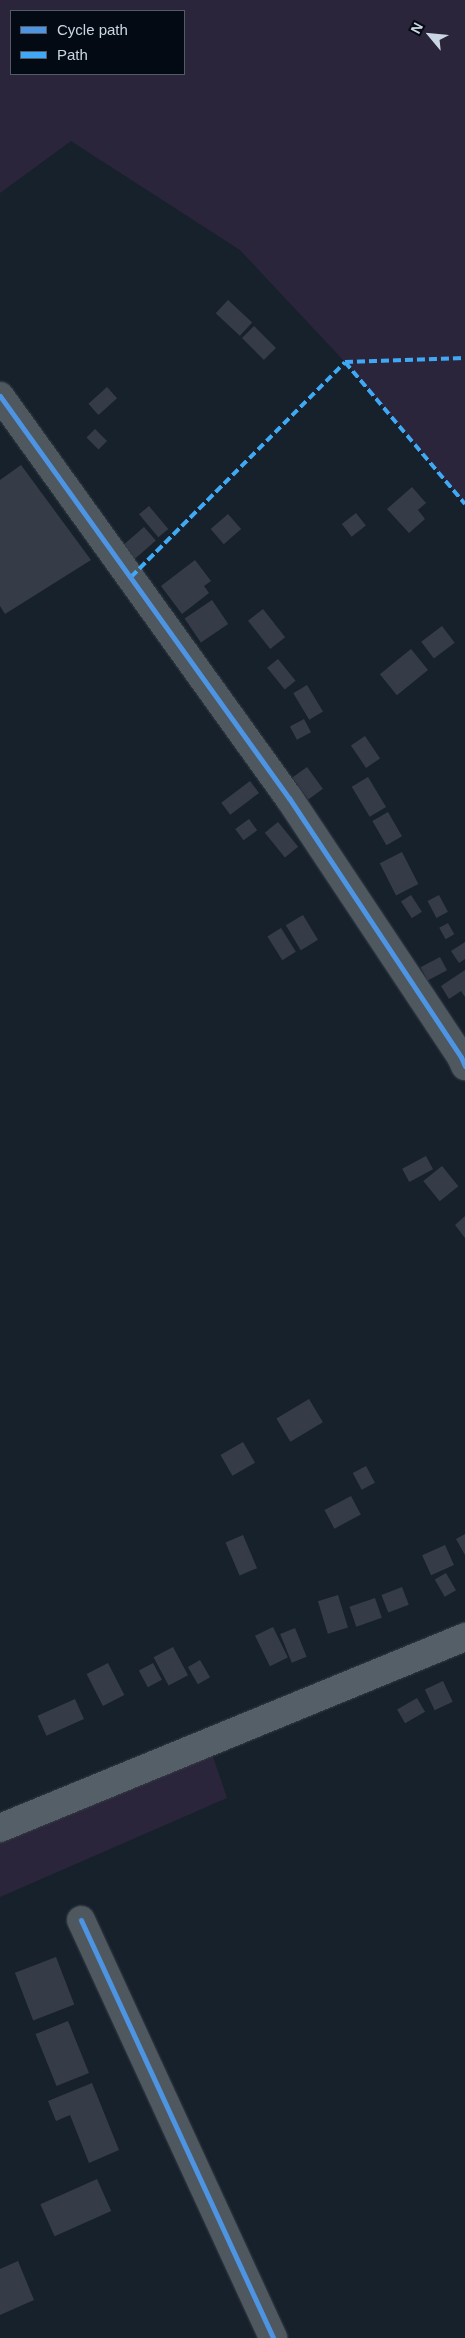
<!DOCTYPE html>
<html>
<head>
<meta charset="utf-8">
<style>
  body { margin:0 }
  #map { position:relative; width:465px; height:2338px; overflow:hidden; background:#17212c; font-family:Arial,sans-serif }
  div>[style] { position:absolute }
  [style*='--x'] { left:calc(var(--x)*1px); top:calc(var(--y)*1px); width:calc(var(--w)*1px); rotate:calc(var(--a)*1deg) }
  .green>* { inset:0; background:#2b253b }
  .building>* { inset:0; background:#363b48; transform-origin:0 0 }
  .roads { filter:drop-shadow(0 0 1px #343c45) drop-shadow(0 0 1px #343c45) }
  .street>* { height:28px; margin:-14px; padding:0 14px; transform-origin:14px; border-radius:14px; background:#4f575f }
  .secondary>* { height:28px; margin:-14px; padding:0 14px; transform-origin:14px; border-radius:14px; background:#545f68 }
  .quiet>* { height:4px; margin-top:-2px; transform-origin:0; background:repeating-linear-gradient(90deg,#3fa9f5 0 8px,transparent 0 12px) }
  .cycleway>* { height:5px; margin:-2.5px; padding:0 2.5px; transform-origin:2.5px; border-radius:2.5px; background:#4d94e3 }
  span { translate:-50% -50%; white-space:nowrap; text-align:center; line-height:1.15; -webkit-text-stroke:4.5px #040a13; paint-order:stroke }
  .legend { position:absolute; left:10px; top:10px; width:175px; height:65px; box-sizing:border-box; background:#040a13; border:1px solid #535c66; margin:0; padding:6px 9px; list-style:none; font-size:15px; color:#cad6e3 }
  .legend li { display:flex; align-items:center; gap:10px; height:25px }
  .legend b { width:25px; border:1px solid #535c66 }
  .north { position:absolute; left:405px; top:10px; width:50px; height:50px; -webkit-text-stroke:4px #040a13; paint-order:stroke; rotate:298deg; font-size:14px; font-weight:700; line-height:20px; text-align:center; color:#cad6e3 }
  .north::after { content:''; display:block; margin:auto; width:18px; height:22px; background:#cad6e3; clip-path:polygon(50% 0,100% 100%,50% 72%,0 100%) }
</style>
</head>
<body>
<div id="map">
  <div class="green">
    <div style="clip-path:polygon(evenodd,0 0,465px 0,465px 504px,345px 362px,240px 250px,71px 141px,0 193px,0 0,184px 11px,184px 74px,11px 74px,11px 11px,184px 11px)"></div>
    <div style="clip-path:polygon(208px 1742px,227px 1798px,0 1897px,0 1828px)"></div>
  </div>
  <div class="building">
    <div style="left:228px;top:300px;width:33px;height:18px;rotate:43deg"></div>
    <div style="left:254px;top:326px;width:31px;height:17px;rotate:45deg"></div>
    <div style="left:107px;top:387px;width:15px;height:25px;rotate:48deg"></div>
    <div style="left:95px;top:429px;width:17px;height:12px;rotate:45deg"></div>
    <div style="clip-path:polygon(21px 465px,91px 560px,5px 614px,0 606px,0 480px)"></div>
    <div style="clip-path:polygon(412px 487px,426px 503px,418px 510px,425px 519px,409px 533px,387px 509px)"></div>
    <div style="left:149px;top:506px;width:30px;height:13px;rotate:50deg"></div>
    <div style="left:356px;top:513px;width:16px;height:18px;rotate:52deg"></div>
    <div style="left:228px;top:514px;width:20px;height:23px;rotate:49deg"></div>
    <div style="left:144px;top:527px;width:18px;height:30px;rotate:49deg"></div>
    <div style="clip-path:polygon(195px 560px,211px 581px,204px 586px,209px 593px,182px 614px,161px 586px)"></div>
    <div style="left:212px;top:600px;width:29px;height:33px;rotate:56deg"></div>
    <div style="left:263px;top:609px;width:36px;height:19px;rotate:52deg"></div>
    <div style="left:442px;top:626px;width:21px;height:26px;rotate:53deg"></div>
    <div style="left:411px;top:649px;width:27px;height:40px;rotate:51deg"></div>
    <div style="left:278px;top:659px;width:28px;height:14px;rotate:51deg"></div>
    <div style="left:307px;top:685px;width:31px;height:16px;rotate:59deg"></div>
    <div style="left:304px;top:719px;width:15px;height:16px;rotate:62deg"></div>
    <div style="left:365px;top:736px;width:27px;height:17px;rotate:56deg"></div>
    <div style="left:307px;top:767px;width:27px;height:18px;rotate:54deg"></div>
    <div style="left:368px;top:777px;width:35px;height:19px;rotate:59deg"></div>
    <div style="left:250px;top:781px;width:15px;height:36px;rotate:53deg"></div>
    <div style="left:388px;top:812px;width:28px;height:18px;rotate:60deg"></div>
    <div style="left:249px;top:819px;width:14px;height:17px;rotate:54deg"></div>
    <div style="left:278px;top:822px;width:32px;height:17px;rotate:51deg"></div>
    <div style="left:402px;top:852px;width:36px;height:25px;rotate:63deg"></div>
    <div style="left:411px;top:895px;width:20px;height:12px;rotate:57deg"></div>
    <div style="left:439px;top:895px;width:19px;height:13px;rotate:62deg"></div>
    <div style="left:303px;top:915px;width:29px;height:20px;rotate:59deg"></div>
    <div style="left:448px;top:923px;width:13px;height:10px;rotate:61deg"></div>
    <div style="left:281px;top:928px;width:28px;height:16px;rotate:58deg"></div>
    <div style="clip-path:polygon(465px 942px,465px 959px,459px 963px,451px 951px)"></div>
    <div style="left:440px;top:957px;width:15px;height:22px;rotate:62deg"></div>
    <div style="clip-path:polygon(465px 970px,465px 997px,461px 991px,449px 999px,441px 986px)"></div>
    <div style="left:426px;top:1156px;width:15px;height:27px;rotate:62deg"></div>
    <div style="left:442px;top:1166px;width:26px;height:24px;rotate:51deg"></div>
    <div style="clip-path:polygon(465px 1216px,465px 1238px,455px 1225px)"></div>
    <div style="left:309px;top:1399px;width:27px;height:38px;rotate:59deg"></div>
    <div style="left:243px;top:1442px;width:24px;height:26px;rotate:60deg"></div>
    <div style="left:366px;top:1466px;width:19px;height:15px;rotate:62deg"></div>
    <div style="left:351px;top:1496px;width:21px;height:30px;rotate:62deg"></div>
    <div style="clip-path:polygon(465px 1534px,465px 1555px,456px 1539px)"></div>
    <div style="left:243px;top:1535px;width:36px;height:19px;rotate:67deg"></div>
    <div style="left:445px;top:1545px;width:22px;height:25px;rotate:66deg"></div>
    <div style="left:446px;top:1573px;width:20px;height:13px;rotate:60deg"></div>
    <div style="left:402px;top:1587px;width:19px;height:22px;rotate:69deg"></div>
    <div style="left:338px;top:1595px;width:34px;height:21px;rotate:73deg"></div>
    <div style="left:375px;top:1598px;width:21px;height:27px;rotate:71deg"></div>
    <div style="left:273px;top:1627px;width:34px;height:20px;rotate:64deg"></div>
    <div style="left:295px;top:1628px;width:31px;height:16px;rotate:68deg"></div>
    <div style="left:173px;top:1647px;width:32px;height:22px;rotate:62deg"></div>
    <div style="left:200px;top:1660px;width:20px;height:14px;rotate:60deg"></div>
    <div style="left:108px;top:1663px;width:36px;height:24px;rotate:63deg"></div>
    <div style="left:153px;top:1663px;width:19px;height:16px;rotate:62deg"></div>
    <div style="left:443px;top:1681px;width:23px;height:20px;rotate:65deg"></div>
    <div style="left:417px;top:1698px;width:16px;height:23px;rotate:60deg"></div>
    <div style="left:75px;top:1699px;width:22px;height:41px;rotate:66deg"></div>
    <div style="left:56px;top:1957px;width:51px;height:44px;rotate:69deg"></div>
    <div style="left:68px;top:2021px;width:56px;height:35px;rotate:68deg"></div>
    <div style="clip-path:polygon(92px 2083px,119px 2150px,89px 2163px,70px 2115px,56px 2121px,48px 2101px)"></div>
    <div style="left:97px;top:2179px;width:35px;height:62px;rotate:66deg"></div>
    <div style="clip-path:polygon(18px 2261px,34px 2300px,0 2315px,0 2269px)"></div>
  </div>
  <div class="roads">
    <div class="street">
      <div style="--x:0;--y:396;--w:495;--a:54.3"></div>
      <div style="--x:289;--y:798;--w:311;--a:56.4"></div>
      <div style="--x:461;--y:1057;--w:10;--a:66"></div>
      <div style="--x:81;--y:1920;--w:460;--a:65.3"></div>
    </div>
    <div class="secondary">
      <div style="--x:0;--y:1828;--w:503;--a:-22.33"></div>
    </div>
  </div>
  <div class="quiet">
    <div style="--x:345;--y:362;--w:186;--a:49.8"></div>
    <div style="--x:131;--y:577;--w:303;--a:-45.1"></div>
    <div style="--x:345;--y:362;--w:120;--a:-1.9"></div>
  </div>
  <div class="cycleway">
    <div style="--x:0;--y:396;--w:495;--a:54.3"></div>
    <div style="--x:289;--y:798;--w:311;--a:56.4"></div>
    <div style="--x:461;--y:1057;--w:10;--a:66"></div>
    <div style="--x:81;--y:1920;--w:460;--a:65.3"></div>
  </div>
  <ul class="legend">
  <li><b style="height:6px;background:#4d94e3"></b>Cycle path</li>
  <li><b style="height:6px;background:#3fa9f5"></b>Path</li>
  </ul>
  <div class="north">N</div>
</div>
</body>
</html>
